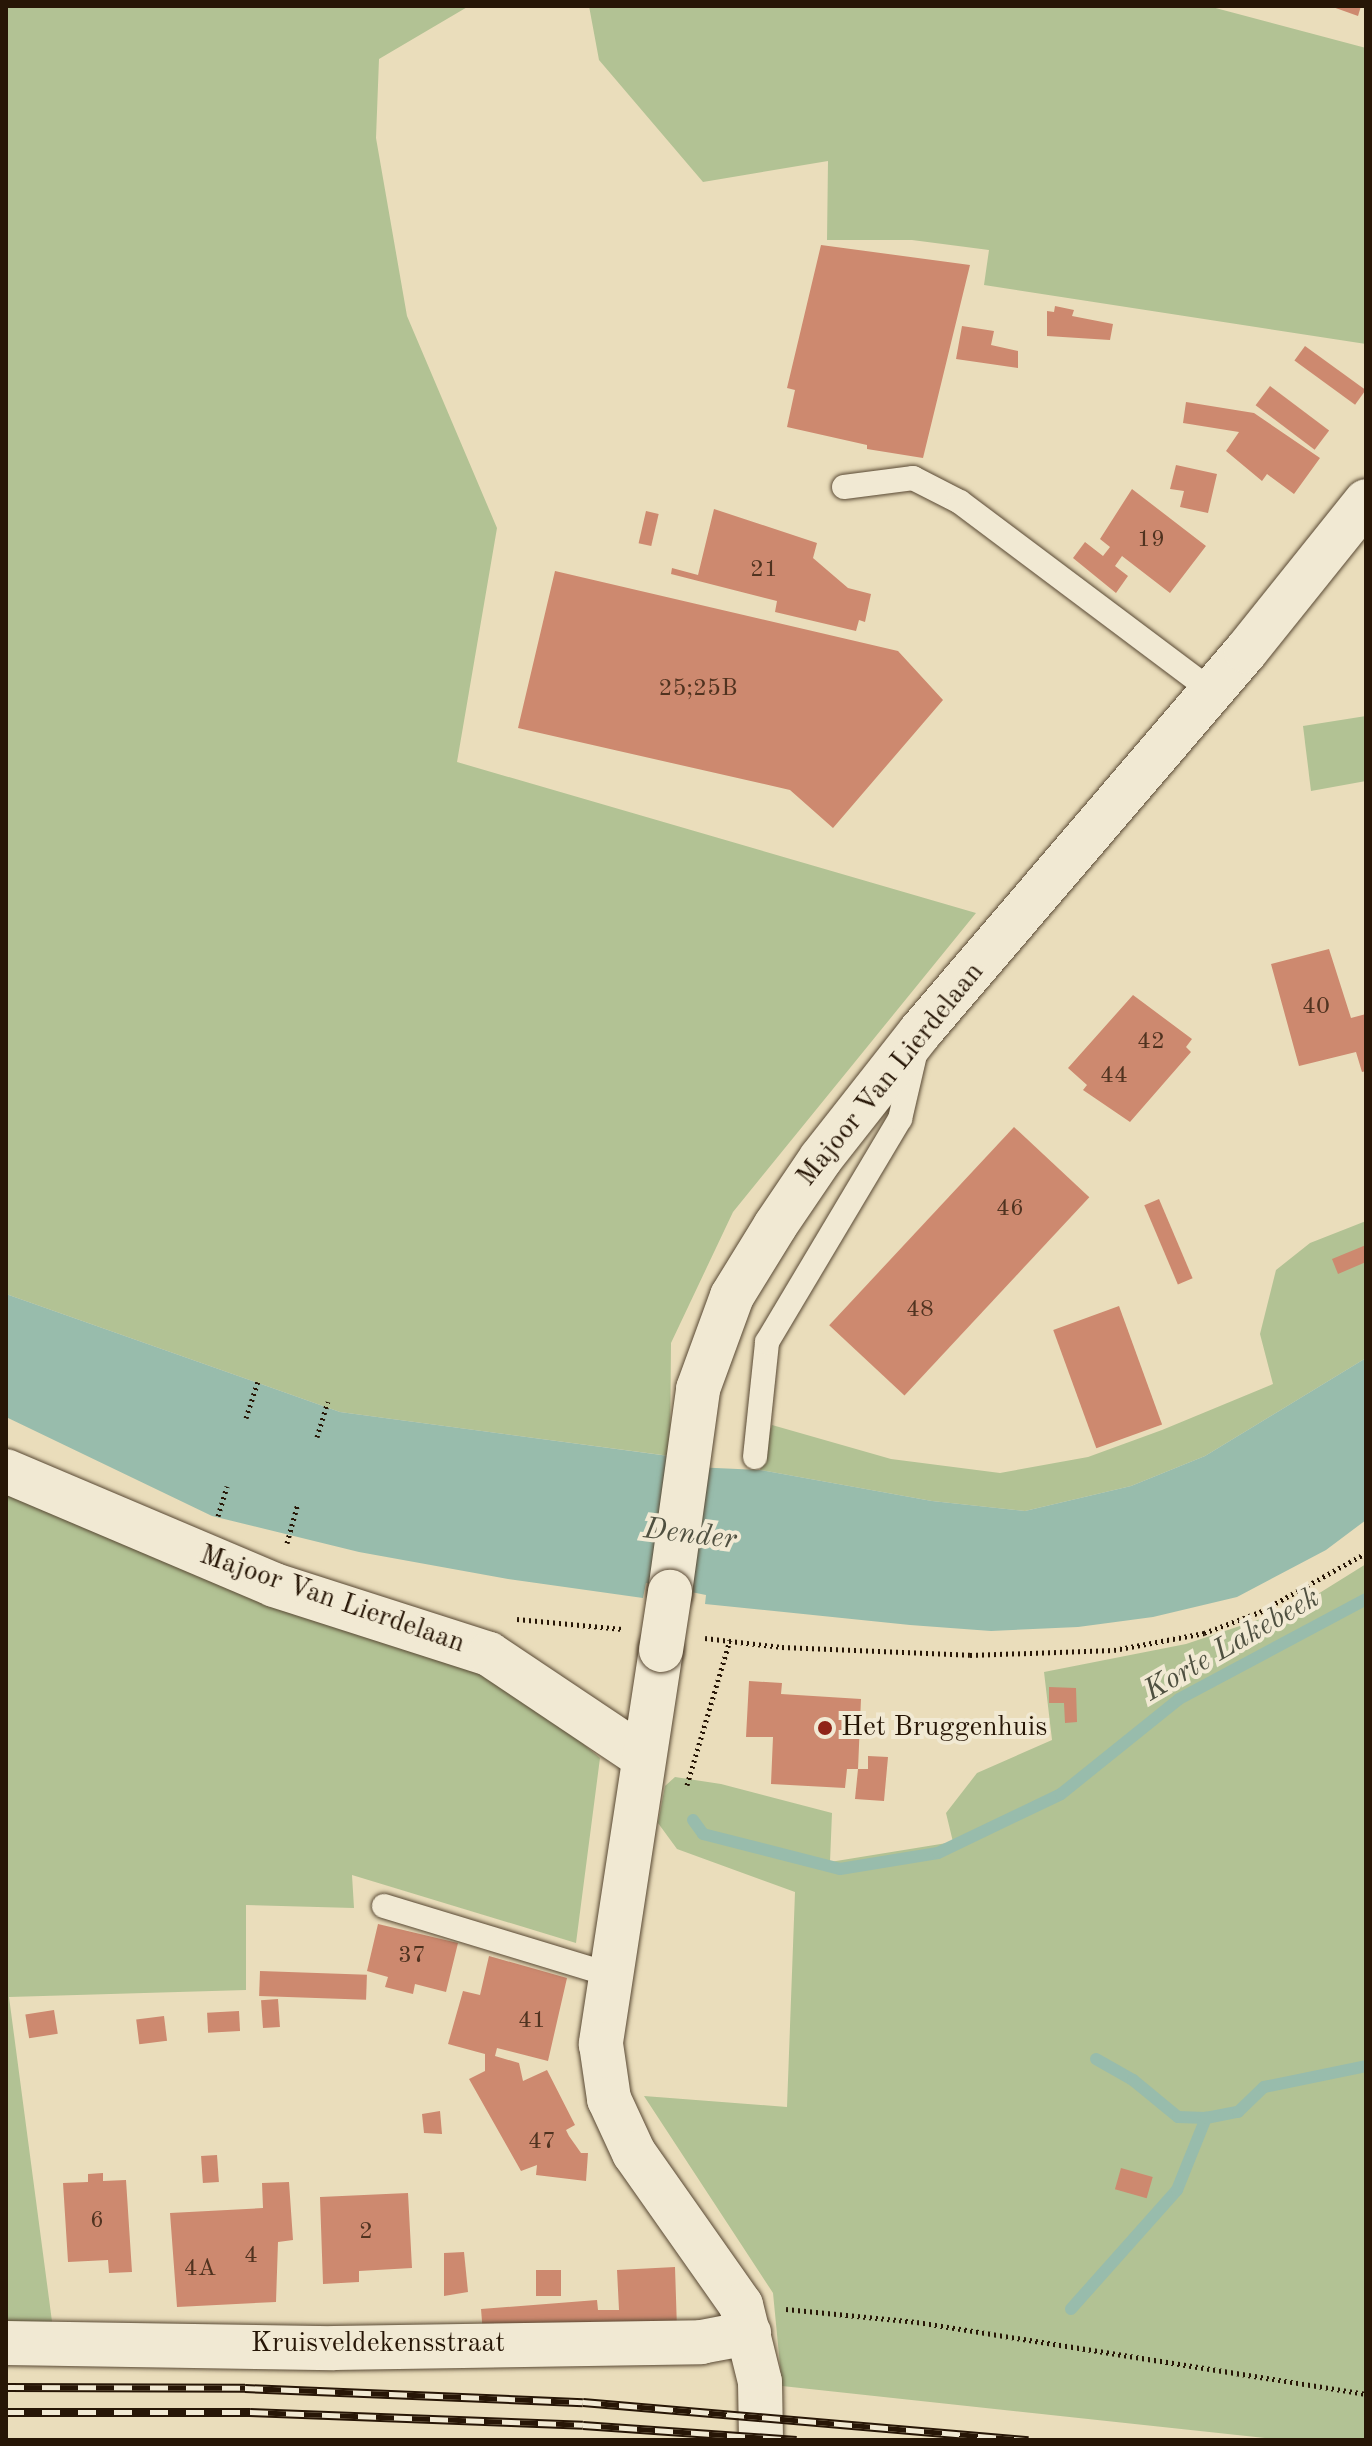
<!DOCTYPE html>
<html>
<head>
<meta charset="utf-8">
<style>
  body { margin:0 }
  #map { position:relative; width:1372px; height:2446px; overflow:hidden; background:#eaddbb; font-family:"Old Standard TT",serif }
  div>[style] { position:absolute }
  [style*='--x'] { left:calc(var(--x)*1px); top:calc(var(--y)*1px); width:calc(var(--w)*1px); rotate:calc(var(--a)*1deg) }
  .green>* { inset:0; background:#b2c294 }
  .water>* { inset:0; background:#98bcac }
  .stream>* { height:12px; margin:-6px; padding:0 6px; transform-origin:6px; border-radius:6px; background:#98bcac }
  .building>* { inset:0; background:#cd896f; transform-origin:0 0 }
  .path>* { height:5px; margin-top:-2.5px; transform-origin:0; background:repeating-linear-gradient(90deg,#271606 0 2px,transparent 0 6px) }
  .roads { filter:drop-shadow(0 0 2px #584833) drop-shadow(0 0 2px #584833) }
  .service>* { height:24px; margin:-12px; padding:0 12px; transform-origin:12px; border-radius:12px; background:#f1e9d3 }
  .minor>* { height:44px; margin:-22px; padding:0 22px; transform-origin:22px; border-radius:22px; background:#f1e9d3 }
  .rail>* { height:9px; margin-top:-4.5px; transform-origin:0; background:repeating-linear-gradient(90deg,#f1e9d3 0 18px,#271606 0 36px); box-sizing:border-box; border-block:2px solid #271606 }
  .bridges { filter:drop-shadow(0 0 2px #584833) drop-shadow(0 0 2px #584833) }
  .minor-bridge>* { height:44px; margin:-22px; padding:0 22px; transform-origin:22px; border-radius:22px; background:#f1e9d3 }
  .dots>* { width:22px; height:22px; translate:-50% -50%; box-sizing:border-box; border:4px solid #f1e9d3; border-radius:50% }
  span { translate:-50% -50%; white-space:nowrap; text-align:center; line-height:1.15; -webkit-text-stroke:8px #f1e9d3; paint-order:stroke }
  .number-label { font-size:24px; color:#503320 }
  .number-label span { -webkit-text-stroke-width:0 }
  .street-label { font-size:28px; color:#271606 }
  .poi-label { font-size:28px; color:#271606 }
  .left { translate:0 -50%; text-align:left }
  .water-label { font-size:30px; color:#4f5040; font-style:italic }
  .frame { position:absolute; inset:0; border:8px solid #271606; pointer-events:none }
</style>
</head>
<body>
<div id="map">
  <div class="green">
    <div style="clip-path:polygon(6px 6px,469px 6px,379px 59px,376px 138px,407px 316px,497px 528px,457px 762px,976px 913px,733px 1212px,671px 1343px,670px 1456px,340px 1412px,6px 1294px)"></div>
    <div style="clip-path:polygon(589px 6px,1208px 6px,1366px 48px,1366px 344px,984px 285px,989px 250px,912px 240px,827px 240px,828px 161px,703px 182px,599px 60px)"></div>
    <div style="clip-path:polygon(1366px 716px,1366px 781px,1311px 791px,1303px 726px)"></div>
    <div style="clip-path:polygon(1366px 1221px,1366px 1358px,1205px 1456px,1131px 1486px,1025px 1511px,932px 1501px,760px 1470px,772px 1425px,891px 1459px,1000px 1473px,1088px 1457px,1162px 1430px,1273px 1384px,1260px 1334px,1276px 1270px,1310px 1243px)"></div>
    <div style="clip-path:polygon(6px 1489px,443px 1649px,556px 1721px,600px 1758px,576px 1943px,352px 1875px,354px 1908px,246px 1905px,246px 1990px,9px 1997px,53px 2329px,6px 2329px)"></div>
    <div style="clip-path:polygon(1366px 1564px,1366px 2440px,1284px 2440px,782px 2386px,773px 2293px,644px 2096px,787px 2107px,795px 1892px,677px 1849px,658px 1823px,665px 1786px,675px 1777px,721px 1784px,832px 1813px,830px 1862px,953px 1842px,946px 1813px,977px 1773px,1052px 1740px,1044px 1672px,1186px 1644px,1297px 1607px)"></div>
  </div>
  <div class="water">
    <div style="clip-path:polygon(6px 1294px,340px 1412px,669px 1456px,671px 1466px,760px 1470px,932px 1501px,1025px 1511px,1131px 1486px,1205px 1456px,1366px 1358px,1366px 1520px,1326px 1550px,1237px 1597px,1153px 1617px,1078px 1627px,991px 1631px,910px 1625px,705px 1604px,706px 1595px,646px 1583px,643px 1598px,508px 1579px,359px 1552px,212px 1516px,6px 1417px)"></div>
  </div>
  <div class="stream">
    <div style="--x:693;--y:1820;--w:17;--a:54"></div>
    <div style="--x:703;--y:1834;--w:141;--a:14.3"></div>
    <div style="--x:840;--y:1869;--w:99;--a:-9.3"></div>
    <div style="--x:938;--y:1853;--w:136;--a:-25.6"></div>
    <div style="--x:1061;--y:1794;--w:151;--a:-38.8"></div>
    <div style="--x:1179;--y:1699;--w:212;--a:-28.1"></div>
    <div style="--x:1096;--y:2059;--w:43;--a:29.6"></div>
    <div style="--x:1133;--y:2080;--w:58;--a:39.4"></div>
    <div style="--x:1178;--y:2117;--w:28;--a:2"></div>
    <div style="--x:1071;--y:2309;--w:159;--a:-48.3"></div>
    <div style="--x:1177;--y:2190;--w:78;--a:-68.1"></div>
    <div style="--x:1206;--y:2118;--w:33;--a:-11"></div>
    <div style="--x:1238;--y:2112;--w:36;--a:-44"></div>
    <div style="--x:1264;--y:2087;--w:104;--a:-11.6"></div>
  </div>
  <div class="building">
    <div style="clip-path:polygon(1330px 6px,1361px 6px,1358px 16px)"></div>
    <div style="clip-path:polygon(821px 245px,970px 265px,923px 458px,867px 449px,867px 445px,787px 427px,795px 390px,787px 388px)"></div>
    <div style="clip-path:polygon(1055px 306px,1074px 310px,1072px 316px,1113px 324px,1110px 340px,1047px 336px,1047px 311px,1054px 312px)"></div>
    <div style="clip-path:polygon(962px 326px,994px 331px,991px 345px,1018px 351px,1018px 368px,956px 359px)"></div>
    <div style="left:1305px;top:346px;width:75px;height:18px;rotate:36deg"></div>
    <div style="left:1270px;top:386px;width:74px;height:24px;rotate:37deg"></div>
    <div style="clip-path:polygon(1186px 402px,1254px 413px,1320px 458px,1294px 494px,1267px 474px,1262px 481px,1226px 451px,1239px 432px,1183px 423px)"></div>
    <div style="clip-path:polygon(1176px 465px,1217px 474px,1208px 513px,1180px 507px,1184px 491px,1170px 489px)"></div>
    <div style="clip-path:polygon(1132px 489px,1206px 546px,1170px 593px,1122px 556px,1115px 566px,1128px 576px,1116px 593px,1073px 558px,1085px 542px,1103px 556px,1110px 547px,1100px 539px)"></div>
    <div style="clip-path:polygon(714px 509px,817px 543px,813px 558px,848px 588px,871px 594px,865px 622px,859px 620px,856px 631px,775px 612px,777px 601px,671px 574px,672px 568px,698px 575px)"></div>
    <div style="left:646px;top:511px;width:13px;height:33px;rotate:13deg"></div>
    <div style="clip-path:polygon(555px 571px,898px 651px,943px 700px,833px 828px,790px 790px,518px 728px)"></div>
    <div style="clip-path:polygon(1329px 949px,1351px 1018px,1366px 1014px,1366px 1071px,1362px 1072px,1356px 1052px,1299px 1066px,1271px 964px)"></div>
    <div style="clip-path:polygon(1133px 995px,1192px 1039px,1186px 1047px,1191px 1052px,1130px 1122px,1083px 1090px,1087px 1085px,1068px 1068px)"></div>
    <div style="left:1014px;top:1127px;width:103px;height:271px;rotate:43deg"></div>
    <div style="left:1159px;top:1199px;width:86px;height:16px;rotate:67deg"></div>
    <div style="clip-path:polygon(1366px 1245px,1366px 1262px,1338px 1274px,1332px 1259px)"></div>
    <div style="left:1119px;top:1306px;width:126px;height:70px;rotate:70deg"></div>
    <div style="clip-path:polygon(749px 1681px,782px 1683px,781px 1694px,861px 1699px,858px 1769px,868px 1769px,868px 1756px,888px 1757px,884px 1801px,855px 1799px,858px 1769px,847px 1769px,845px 1788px,771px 1784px,773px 1737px,746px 1737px)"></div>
    <div style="clip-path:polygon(1049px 1687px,1076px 1688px,1077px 1722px,1065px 1723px,1064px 1703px,1049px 1703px)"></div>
    <div style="clip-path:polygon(378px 1924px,458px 1943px,446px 1992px,415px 1984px,413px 1994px,385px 1987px,388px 1977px,367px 1971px)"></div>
    <div style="clip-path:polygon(489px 1956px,567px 1978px,548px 2061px,497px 2048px,495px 2056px,519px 2063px,523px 2081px,547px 2070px,575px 2125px,566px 2130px,569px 2136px,581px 2153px,588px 2153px,586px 2181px,536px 2175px,537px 2165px,521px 2171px,469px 2079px,485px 2071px,485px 2054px,448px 2044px,463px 1991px,480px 1995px)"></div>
    <div style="left:260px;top:1971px;width:107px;height:25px;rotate:2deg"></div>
    <div style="left:278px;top:1999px;width:28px;height:17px;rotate:86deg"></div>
    <div style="left:54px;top:2010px;width:24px;height:29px;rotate:81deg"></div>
    <div style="left:239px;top:2011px;width:20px;height:32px;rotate:87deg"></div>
    <div style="left:164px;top:2016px;width:25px;height:28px;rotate:83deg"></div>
    <div style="clip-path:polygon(440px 2111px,442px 2134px,424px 2133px,422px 2114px)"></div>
    <div style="left:217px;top:2155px;width:27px;height:16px;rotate:86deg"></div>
    <div style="left:1121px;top:2168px;width:33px;height:22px;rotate:16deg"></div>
    <div style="clip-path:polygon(103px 2173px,103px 2181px,126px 2180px,132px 2272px,109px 2273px,108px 2260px,68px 2262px,63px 2183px,88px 2182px,88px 2174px)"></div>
    <div style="clip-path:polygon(289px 2182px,293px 2240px,278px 2242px,276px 2302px,177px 2307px,170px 2213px,263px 2208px,262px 2183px)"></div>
    <div style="clip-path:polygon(408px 2193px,412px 2268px,359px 2271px,359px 2282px,323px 2284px,320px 2197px)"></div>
    <div style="clip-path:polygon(464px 2252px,468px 2292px,444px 2296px,444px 2253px)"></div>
    <div style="clip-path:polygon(675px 2267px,677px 2329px,483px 2334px,481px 2309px,597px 2300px,598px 2310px,619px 2310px,617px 2270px)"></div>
    <div style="left:561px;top:2270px;width:26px;height:25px;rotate:90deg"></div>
  </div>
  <div class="path">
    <div style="--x:246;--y:1418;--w:38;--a:-72"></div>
    <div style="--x:317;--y:1437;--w:37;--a:-73"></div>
    <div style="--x:218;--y:1516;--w:31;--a:-73"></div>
    <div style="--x:287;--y:1543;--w:41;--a:-74.6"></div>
    <div style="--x:517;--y:1619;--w:106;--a:5.4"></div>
    <div style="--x:705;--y:1638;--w:78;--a:6.7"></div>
    <div style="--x:782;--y:1647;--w:188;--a:2.4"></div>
    <div style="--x:970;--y:1655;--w:144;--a:-2"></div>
    <div style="--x:1114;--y:1650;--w:92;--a:-10.7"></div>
    <div style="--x:1204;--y:1633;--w:60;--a:-20.6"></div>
    <div style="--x:1260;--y:1612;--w:121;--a:-29.1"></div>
    <div style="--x:687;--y:1785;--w:151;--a:-73.5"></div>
    <div style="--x:786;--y:2309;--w:132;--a:5.7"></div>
    <div style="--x:917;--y:2322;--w:455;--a:9.1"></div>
  </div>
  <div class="roads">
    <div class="service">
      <div style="--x:844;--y:487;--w:70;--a:-7.4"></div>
      <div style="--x:913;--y:478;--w:53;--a:27.1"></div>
      <div style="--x:960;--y:502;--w:315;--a:36.9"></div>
      <div style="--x:755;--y:1457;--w:116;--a:-84"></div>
      <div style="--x:767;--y:1342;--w:260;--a:-59.2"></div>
      <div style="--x:900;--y:1119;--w:71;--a:-76.9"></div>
      <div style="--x:384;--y:1906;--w:240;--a:16.9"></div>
    </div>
    <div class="minor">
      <div style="--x:6;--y:1471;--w:291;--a:23"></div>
      <div style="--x:274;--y:1585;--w:226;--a:17.8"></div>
      <div style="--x:489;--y:1654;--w:185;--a:33.8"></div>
      <div style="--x:670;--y:1592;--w:205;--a:-82.1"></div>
      <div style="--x:698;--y:1389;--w:99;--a:-69.9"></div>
      <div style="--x:732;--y:1296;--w:82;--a:-58.4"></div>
      <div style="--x:775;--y:1226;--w:82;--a:-55.9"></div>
      <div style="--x:821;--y:1158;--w:160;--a:-51.8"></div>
      <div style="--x:920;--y:1032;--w:501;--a:-49.45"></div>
      <div style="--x:1246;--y:651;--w:192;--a:-51.3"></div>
      <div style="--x:661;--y:1650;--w:399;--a:98.7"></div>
      <div style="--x:601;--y:2044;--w:56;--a:81.7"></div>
      <div style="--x:609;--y:2099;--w:60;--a:65.2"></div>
      <div style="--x:634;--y:2153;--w:186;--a:54.9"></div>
      <div style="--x:741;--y:2305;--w:79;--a:76.1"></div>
      <div style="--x:760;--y:2382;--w:58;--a:89"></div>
      <div style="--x:6;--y:2343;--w:328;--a:0.9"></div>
      <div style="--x:334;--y:2348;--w:367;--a:-0.9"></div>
      <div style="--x:701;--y:2342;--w:49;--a:-10.6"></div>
    </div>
  </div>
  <div class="rail">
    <div style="--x:6;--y:2387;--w:239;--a:0.2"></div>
    <div style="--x:245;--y:2388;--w:338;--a:2.4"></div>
    <div style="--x:583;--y:2402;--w:447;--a:4.9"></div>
    <div style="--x:6;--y:2412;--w:244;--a:0"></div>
    <div style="--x:250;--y:2412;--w:333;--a:2.2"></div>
    <div style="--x:583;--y:2425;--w:214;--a:4"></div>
  </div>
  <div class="bridges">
    <div class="minor-bridge">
      <div style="--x:661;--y:1650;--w:59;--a:-81.2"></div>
    </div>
  </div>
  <div class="dots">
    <div style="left:825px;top:1728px;background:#8f2418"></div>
  </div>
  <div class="number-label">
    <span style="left:1151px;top:541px">19</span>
    <span style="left:764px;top:571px">21</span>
    <span style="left:698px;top:690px">25;25B</span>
    <span style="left:1316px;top:1008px">40</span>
    <span style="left:1151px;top:1043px">42</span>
    <span style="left:1114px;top:1077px">44</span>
    <span style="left:1010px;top:1210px">46</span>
    <span style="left:920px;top:1311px">48</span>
    <span style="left:412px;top:1957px">37</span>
    <span style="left:532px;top:2022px">41</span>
    <span style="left:542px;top:2143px">47</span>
    <span style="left:97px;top:2222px">6</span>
    <span style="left:366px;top:2233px">2</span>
    <span style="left:251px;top:2257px">4</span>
    <span style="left:200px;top:2270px">4A</span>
  </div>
  <div class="street-label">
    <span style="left:891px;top:1075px;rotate:-51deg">Majoor Van Lierdelaan</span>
    <span style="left:332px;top:1600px;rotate:19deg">Majoor Van Lierdelaan</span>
    <span style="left:378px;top:2344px">Kruisveldekensstraat</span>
  </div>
  <div class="poi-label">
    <span class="left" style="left:841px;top:1728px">Het Bruggenhuis</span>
  </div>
  <div class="water-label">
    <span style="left:690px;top:1535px;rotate:7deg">Dender</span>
    <span style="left:1232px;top:1645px;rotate:-30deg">Korte Lakebeek</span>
  </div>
  <div class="frame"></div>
</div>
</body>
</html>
